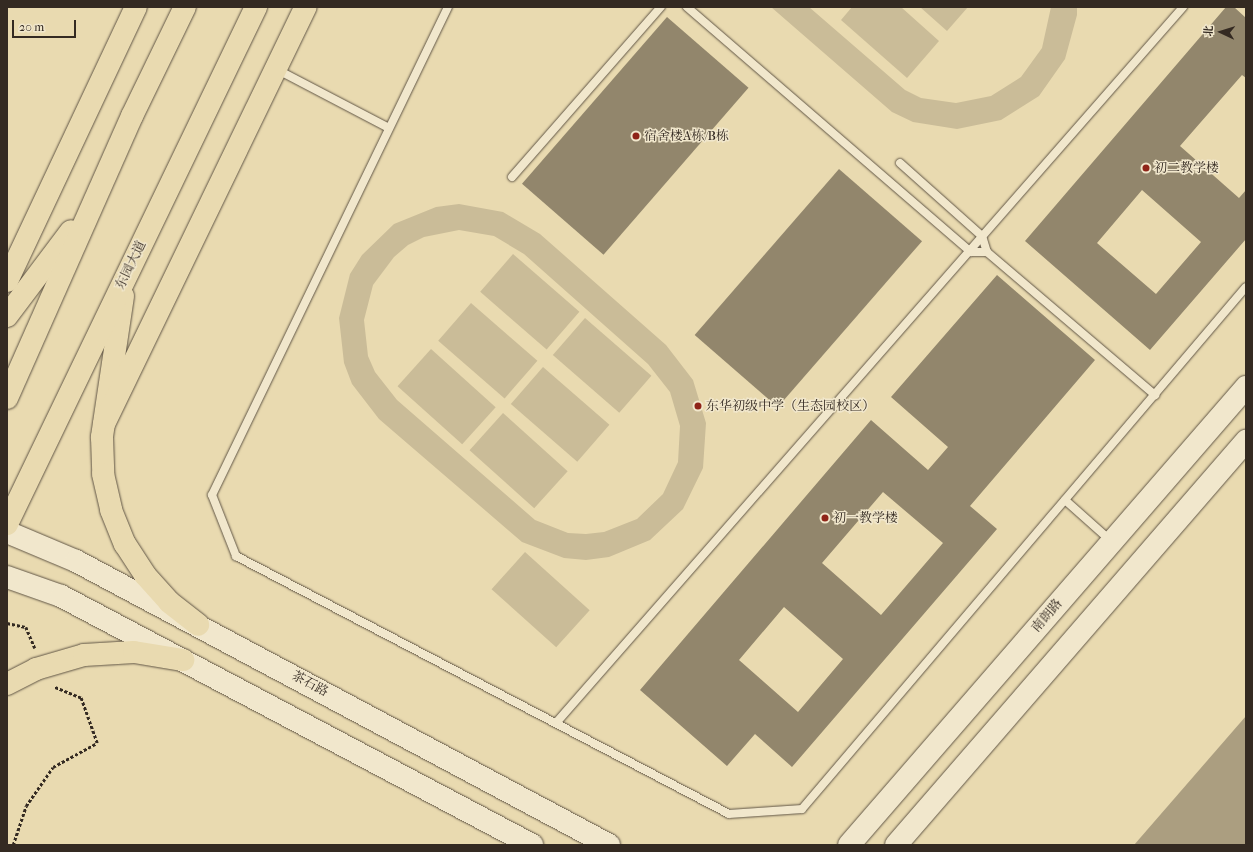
<!DOCTYPE html>
<html>
<head>
<meta charset="utf-8">
<style>
  body { margin:0 }
  #map { position:relative; width:1253px; height:852px; overflow:hidden; background:#e9dab0; font-family:"IM FELL French Canon","Noto Serif SC",serif }
  div>[style] { position:absolute }
  [style*='--x'] { left:calc(var(--x)*1px); top:calc(var(--y)*1px); width:calc(var(--w)*1px); rotate:calc(var(--a)*1deg) }
  .green>* { inset:0; background:#cabc98; transform-origin:0 0 }
  .water>* { inset:0; background:#ab9e80 }
  .building>* { inset:0; background:#92866c; transform-origin:0 0 }
  .path>* { height:2.5px; margin-top:-1.25px; transform-origin:0; background:repeating-linear-gradient(90deg,#342a22 0 3px,transparent 0 5px) }
  .roads { filter:drop-shadow(0 0 1px #615646) drop-shadow(0 0 1px #615646) }
  .lane>* { height:8px; margin:-4px; padding:0 4px; transform-origin:4px; border-radius:4px; background:#f1e7cc }
  .secondary>* { height:22px; margin:-11px; padding:0 11px; transform-origin:11px; border-radius:11px; background:#f1e7cc }
  .primary>* { height:22px; margin:-11px; padding:0 11px; transform-origin:11px; border-radius:11px; background:#e9dab0 }
  .highway>* { height:22px; margin:-11px; padding:0 11px; transform-origin:11px; border-radius:11px; background:#e9dab0 }
  .dots>* { width:11px; height:11px; translate:-50% -50%; box-sizing:border-box; border:2px solid #f1e7cc; border-radius:50% }
  span { translate:-50% -50%; white-space:nowrap; text-align:center; line-height:1.15; -webkit-text-stroke:3px #f1e7cc; paint-order:stroke }
  .poi-label { font-size:13px; color:#342a22 }
  .left { translate:0 -50%; text-align:left }
  .street-label { font-size:13px; color:#342a22 }
  .frame { position:absolute; inset:0; border:8px solid #342a22; pointer-events:none }
  .north { position:absolute; left:1201px; top:12px; width:40px; height:40px; -webkit-text-stroke:3px #f1e7cc; paint-order:stroke; rotate:274deg; font-size:11px; font-weight:700; line-height:16px; text-align:center; color:#342a22 }
  .north::after { content:''; display:block; margin:auto; width:14px; height:18px; background:#342a22; clip-path:polygon(50% 0,100% 100%,50% 72%,0 100%) }
  .scale { position:absolute; left:12px; top:20px; width:64px; height:18px; box-sizing:border-box; border:2px solid #342a22; border-top:0; padding-left:5px; font-size:12px; line-height:14px; white-space:nowrap; color:#342a22; -webkit-text-stroke:3px #f1e7cc; paint-order:stroke }
</style>
</head>
<body>
<div id="map">
  <div class="green">
    <div style="clip-path:polygon(771px 7px,809px 7px,905px 90px,921px 98px,956px 103px,991px 96px,1021px 77px,1042px 48px,1051px 7px,1077px 7px,1077px 15px,1065px 59px,1039px 96px,1001px 120px,957px 129px,913px 122px,892px 112px)"></div>
    <div style="clip-path:polygon(852px 7px,901px 7px,939px 41px,907px 78px,841px 20px)"></div>
    <div style="clip-path:polygon(920px 7px,968px 7px,947px 31px)"></div>
    <div style="clip-path:polygon(evenodd,459px 204px,503px 212px,540px 234px,666px 345px,693px 380px,706px 423px,703px 468px,683px 509px,650px 540px,609px 557px,586px 560px,564px 558px,522px 542px,379px 419px,352px 384px,344px 363px,339px 318px,350px 274px,362px 255px,394px 224px,436px 207px,459px 204px,459px 230px,494px 236px,524px 254px,648px 364px,670px 392px,680px 426px,678px 462px,663px 494px,637px 519px,604px 532px,586px 534px,568px 533px,535px 520px,397px 400px,375px 372px,368px 356px,364px 320px,373px 285px,394px 257px,408px 245px,424px 237px,459px 230px)"></div>
    <div style="left:513px;top:254px;width:88px;height:50px;rotate:41deg"></div>
    <div style="left:471px;top:303px;width:88px;height:50px;rotate:41deg"></div>
    <div style="left:585px;top:318px;width:88px;height:49px;rotate:41deg"></div>
    <div style="left:431px;top:349px;width:87px;height:50px;rotate:42deg"></div>
    <div style="left:543px;top:367px;width:88px;height:49px;rotate:41deg"></div>
    <div style="left:503px;top:413px;width:87px;height:50px;rotate:42deg"></div>
    <div style="left:525px;top:552px;width:87px;height:50px;rotate:42deg"></div>
  </div>
  <div class="water">
    <div style="clip-path:polygon(1246px 716px,1246px 845px,1134px 845px)"></div>
  </div>
  <div class="building">
    <div style="clip-path:polygon(evenodd,1226px 7px,1234px 7px,1246px 18px,1246px 78px,1242px 75px,1180px 146px,1239px 198px,1246px 190px,1246px 239px,1150px 350px,1025px 241px,1226px 7px,1142px 190px,1201px 242px,1156px 294px,1097px 243px,1142px 190px)"></div>
    <div style="left:667px;top:17px;width:108px;height:221px;rotate:41deg"></div>
    <div style="left:839px;top:169px;width:110px;height:220px;rotate:41deg"></div>
    <div style="clip-path:polygon(evenodd,997px 275px,1095px 360px,970px 506px,997px 529px,792px 767px,755px 734px,727px 766px,640px 690px,871px 420px,928px 470px,948px 447px,891px 397px,997px 275px,883px 492px,943px 543px,881px 615px,822px 563px,883px 492px,997px 275px,784px 607px,843px 659px,798px 712px,739px 660px,784px 607px)"></div>
  </div>
  <div class="path">
    <div style="--x:7;--y:623;--w:19;--a:12"></div>
    <div style="--x:26;--y:627;--w:23;--a:67"></div>
    <div style="--x:13;--y:845;--w:41;--a:-71.6"></div>
    <div style="--x:26;--y:806;--w:47;--a:-55.3"></div>
    <div style="--x:53;--y:767;--w:50;--a:-28.6"></div>
    <div style="--x:97;--y:743;--w:48;--a:-109.6"></div>
    <div style="--x:81;--y:698;--w:29;--a:-158"></div>
  </div>
  <div class="roads">
    <div class="lane">
      <div style="--x:448;--y:7;--w:542;--a:115.81"></div>
      <div style="--x:212;--y:495;--w:66;--a:68.5"></div>
      <div style="--x:236;--y:556;--w:556;--a:27.62"></div>
      <div style="--x:729;--y:814;--w:73;--a:-3.9"></div>
      <div style="--x:802;--y:809;--w:685;--a:-49.62"></div>
      <div style="--x:687;--y:7;--w:375;--a:40.8"></div>
      <div style="--x:971;--y:252;--w:16;--a:0"></div>
      <div style="--x:987;--y:252;--w:221;--a:40.4"></div>
      <div style="--x:276;--y:69;--w:125;--a:27.6"></div>
      <div style="--x:900;--y:163;--w:110;--a:41.7"></div>
      <div style="--x:982;--y:236;--w:17;--a:73"></div>
      <div style="--x:512;--y:177;--w:226;--a:-48.8"></div>
      <div style="--x:1065;--y:500;--w:62;--a:41.7"></div>
      <div style="--x:556;--y:723;--w:952;--a:-48.79"></div>
    </div>
    <div class="secondary">
      <div style="--x:7;--y:532;--w:75;--a:22.8"></div>
      <div style="--x:76;--y:561;--w:604;--a:28.05"></div>
      <div style="--x:7;--y:577;--w:57;--a:19.4"></div>
      <div style="--x:61;--y:596;--w:533;--a:27.86"></div>
      <div style="--x:849;--y:845;--w:606;--a:-49.08"></div>
      <div style="--x:896;--y:845;--w:535;--a:-49.1"></div>
    </div>
    <div class="primary">
      <div style="--x:7;--y:281;--w:303;--a:-64.8"></div>
      <div style="--x:123;--y:296;--w:143;--a:98.5"></div>
      <div style="--x:102;--y:437;--w:37;--a:88"></div>
      <div style="--x:103;--y:474;--w:37;--a:77"></div>
      <div style="--x:111;--y:510;--w:37;--a:68"></div>
      <div style="--x:125;--y:544;--w:37;--a:57"></div>
      <div style="--x:145;--y:575;--w:36;--a:48"></div>
      <div style="--x:169;--y:602;--w:37;--a:38"></div>
      <div style="--x:7;--y:316;--w:106;--a:-53"></div>
      <div style="--x:7;--y:398;--w:308;--a:-66.1"></div>
      <div style="--x:132;--y:116;--w:121;--a:-64.1"></div>
      <div style="--x:104;--y:424;--w:463;--a:-64.2"></div>
      <div style="--x:7;--y:524;--w:574;--a:-64.28"></div>
    </div>
    <div class="highway">
      <div style="--x:7;--y:684;--w:33;--a:-27"></div>
      <div style="--x:36;--y:669;--w:50;--a:-16.3"></div>
      <div style="--x:84;--y:655;--w:50;--a:-3.4"></div>
      <div style="--x:134;--y:652;--w:50;--a:9.3"></div>
    </div>
  </div>
  <div class="dots">
    <div style="left:636px;top:136px;background:#8f2418"></div>
    <div style="left:1146px;top:168px;background:#8f2418"></div>
    <div style="left:698px;top:406px;background:#8f2418"></div>
    <div style="left:825px;top:518px;background:#8f2418"></div>
  </div>
  <div class="poi-label">
    <span class="left" style="left:644px;top:136px">宿舍楼A栋/B栋</span>
    <span class="left" style="left:1154px;top:168px">初二教学楼</span>
    <span class="left" style="left:706px;top:406px">东华初级中学（生态园校区）</span>
    <span class="left" style="left:833px;top:518px">初一教学楼</span>
  </div>
  <div class="street-label">
    <span style="left:131px;top:265px;rotate:-64deg">东园大道</span>
    <span style="left:1047px;top:616px;rotate:-49deg">南朗路</span>
    <span style="left:310px;top:684px;rotate:28deg">茶石路</span>
  </div>
  <div class="frame"></div>
  <div class="north">北</div>
  <div class="scale">20 m</div>
</div>
</body>
</html>
